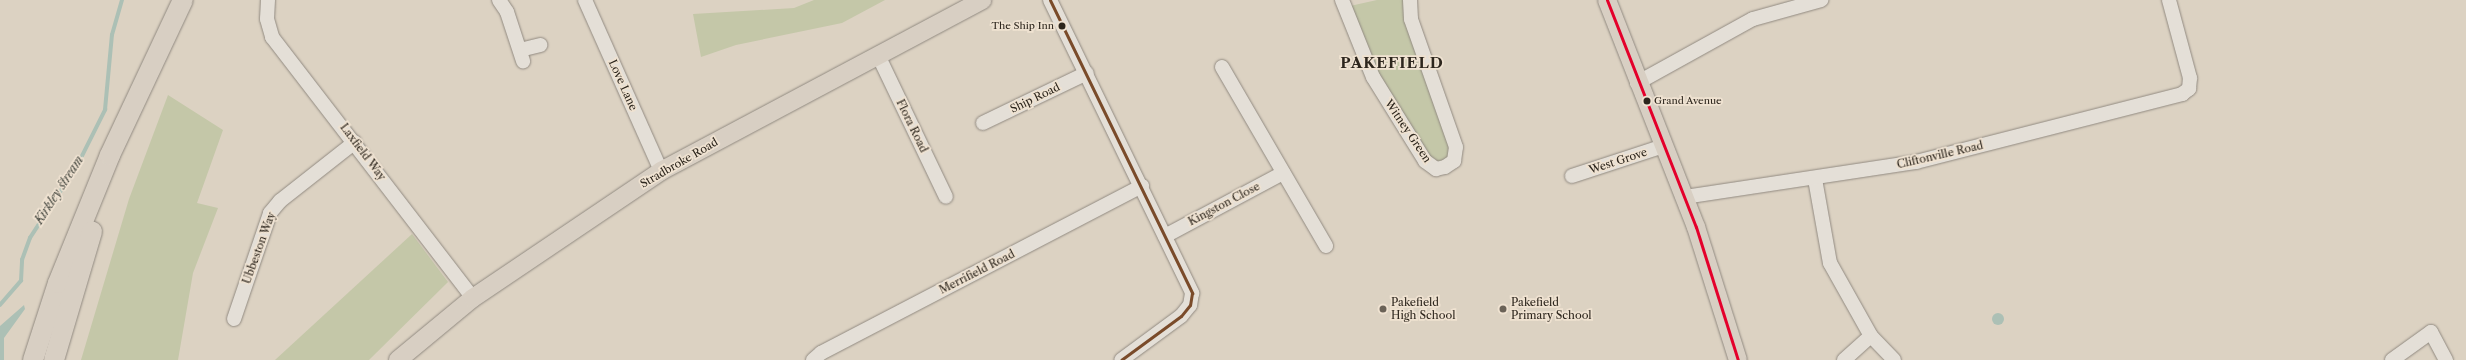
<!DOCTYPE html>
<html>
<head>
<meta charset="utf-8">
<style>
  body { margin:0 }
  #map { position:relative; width:2466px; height:360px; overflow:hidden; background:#dcd2c2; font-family:"Libre Caslon Text",serif }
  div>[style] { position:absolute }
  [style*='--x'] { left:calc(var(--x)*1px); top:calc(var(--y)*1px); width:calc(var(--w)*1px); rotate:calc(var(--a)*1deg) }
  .green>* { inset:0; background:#c4c7a8 }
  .water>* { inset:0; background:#acc0b5 }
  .round { border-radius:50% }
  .stream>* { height:3.5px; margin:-1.75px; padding:0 1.75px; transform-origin:1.75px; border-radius:1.75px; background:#acc0b5 }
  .roads { filter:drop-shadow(0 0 1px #918a81) drop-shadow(0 0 1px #918a81) }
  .minor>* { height:14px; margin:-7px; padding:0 7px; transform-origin:7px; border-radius:7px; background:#e4dfd7 }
  .major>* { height:18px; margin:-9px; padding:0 9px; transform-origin:9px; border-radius:9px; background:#d8cfc3 }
  .highway>* { height:20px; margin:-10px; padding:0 10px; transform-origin:10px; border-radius:10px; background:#d8cfc3 }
  .bus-1>* { height:3px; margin:-1.5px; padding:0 1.5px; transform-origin:1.5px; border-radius:1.5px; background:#7a4b2a }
  .bus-2>* { height:3px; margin:-1.5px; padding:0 1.5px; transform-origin:1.5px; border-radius:1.5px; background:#e4002b }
  .dots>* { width:11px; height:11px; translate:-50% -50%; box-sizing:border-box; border:2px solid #efe2d1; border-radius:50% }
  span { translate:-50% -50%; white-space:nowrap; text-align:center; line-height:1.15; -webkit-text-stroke:3.5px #efe2d1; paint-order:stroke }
  .bus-label { font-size:10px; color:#2d261d }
  .right { translate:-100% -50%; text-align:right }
  .left { translate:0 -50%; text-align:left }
  .street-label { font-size:11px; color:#2d261d }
  .poi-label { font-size:11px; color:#2d261d }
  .water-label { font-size:12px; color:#484a42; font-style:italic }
  .district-label { font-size:15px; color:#2d261d; font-weight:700; letter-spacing:1px }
</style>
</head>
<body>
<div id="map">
  <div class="green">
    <div style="clip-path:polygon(814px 0,885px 0,842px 23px,736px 45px,701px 57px,693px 14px,794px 8px)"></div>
    <div style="clip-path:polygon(1377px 0,1406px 0,1452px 153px,1445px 163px,1431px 161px,1373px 70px,1350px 6px)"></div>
    <div style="clip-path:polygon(168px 95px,223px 130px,197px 203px,218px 208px,193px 273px,178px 360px,81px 360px,129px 199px)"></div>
    <div style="clip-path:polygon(412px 234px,448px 282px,369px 360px,275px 360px)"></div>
  </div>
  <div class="water">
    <div style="clip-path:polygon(24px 305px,25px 309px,4px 338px,4px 360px,0 360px,0 326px)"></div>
    <div class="round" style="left:1992px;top:313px;width:12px;height:12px"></div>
  </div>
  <div class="stream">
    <div style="--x:0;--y:305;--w:32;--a:-49"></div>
    <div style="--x:21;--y:281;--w:21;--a:-87"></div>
    <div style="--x:22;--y:260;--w:23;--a:-70"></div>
    <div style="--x:30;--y:238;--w:86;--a:-56.9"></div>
    <div style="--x:77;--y:166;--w:63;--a:-63.4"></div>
    <div style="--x:105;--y:110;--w:75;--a:-84.7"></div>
    <div style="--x:112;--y:35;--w:36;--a:-74"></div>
  </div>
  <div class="roads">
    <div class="minor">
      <div style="--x:268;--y:0;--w:19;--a:93"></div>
      <div style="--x:267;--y:19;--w:19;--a:74"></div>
      <div style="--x:272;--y:37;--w:329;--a:52.4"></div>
      <div style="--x:499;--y:0;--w:14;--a:56"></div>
      <div style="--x:507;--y:12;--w:52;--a:71.9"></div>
      <div style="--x:585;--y:0;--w:187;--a:66"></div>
      <div style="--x:1050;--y:0;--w:326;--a:64.1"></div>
      <div style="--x:1192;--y:293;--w:12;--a:99"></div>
      <div style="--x:1190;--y:305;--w:14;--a:129"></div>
      <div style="--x:1181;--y:316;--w:74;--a:143.7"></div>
      <div style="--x:1342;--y:0;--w:83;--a:68.1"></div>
      <div style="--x:1373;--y:77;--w:99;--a:58.2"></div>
      <div style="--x:1425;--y:161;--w:14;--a:36"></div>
      <div style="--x:1436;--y:169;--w:9;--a:-13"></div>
      <div style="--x:1445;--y:167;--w:11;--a:-34"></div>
      <div style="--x:1454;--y:161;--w:14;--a:-82"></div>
      <div style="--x:1456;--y:147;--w:136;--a:-109.4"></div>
      <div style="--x:1411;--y:19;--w:19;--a:-93"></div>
      <div style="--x:520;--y:50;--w:21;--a:-14"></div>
      <div style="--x:878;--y:55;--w:157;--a:64.4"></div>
      <div style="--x:1222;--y:67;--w:207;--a:59.8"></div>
      <div style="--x:1637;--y:83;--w:132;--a:-28.9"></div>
      <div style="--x:1753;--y:19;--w:71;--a:-15.6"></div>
      <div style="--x:983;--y:123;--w:115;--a:-25.7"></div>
      <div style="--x:1572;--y:176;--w:97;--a:-18.1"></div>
      <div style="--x:1815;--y:179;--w:85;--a:79.9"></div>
      <div style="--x:1830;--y:263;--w:84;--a:60.7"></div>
      <div style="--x:1871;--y:336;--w:33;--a:46"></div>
      <div style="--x:1684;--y:197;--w:235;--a:-8.6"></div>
      <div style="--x:1916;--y:162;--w:275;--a:-14.3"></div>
      <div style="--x:2182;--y:94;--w:9;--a:-36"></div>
      <div style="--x:2189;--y:89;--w:11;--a:-85"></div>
      <div style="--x:2190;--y:78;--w:81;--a:-105.1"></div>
      <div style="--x:1165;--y:236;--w:134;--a:-28.1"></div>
      <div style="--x:234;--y:319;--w:112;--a:-71.2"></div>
      <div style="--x:270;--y:213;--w:16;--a:-50"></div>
      <div style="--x:280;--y:201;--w:95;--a:-38.2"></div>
      <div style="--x:813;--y:360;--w:11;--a:-41"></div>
      <div style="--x:821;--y:353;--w:362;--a:-27.5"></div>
      <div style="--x:1844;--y:360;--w:36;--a:-42"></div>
      <div style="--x:2392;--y:360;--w:48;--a:-35.7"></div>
      <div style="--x:2431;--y:332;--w:32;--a:62"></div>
    </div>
    <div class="major">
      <div style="--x:1607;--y:0;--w:244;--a:68.6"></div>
      <div style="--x:1696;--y:227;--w:139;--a:72.5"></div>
      <div style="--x:398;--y:360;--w:97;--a:-39.6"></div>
      <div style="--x:473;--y:298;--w:227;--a:-34"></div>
      <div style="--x:661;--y:171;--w:364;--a:-28"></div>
    </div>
    <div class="highway">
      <div style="--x:33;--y:360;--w:81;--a:-72"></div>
      <div style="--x:58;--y:283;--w:138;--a:-67.9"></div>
      <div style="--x:110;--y:155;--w:171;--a:-64.8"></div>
      <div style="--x:54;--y:360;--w:134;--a:-73.5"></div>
    </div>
  </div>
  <div class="bus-1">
    <div style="--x:1050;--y:0;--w:326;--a:64.1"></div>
    <div style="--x:1192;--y:293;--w:12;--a:99"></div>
    <div style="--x:1190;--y:305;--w:14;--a:129"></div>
    <div style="--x:1181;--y:316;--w:74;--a:143.7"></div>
  </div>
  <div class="bus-2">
    <div style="--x:1607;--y:0;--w:244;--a:68.6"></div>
    <div style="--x:1696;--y:227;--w:139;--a:72.5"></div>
  </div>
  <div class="dots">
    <div style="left:1062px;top:26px;background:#2d261d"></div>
    <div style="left:1647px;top:101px;background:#2d261d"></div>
    <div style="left:1383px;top:309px;background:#6a6257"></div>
    <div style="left:1503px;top:309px;background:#6a6257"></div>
  </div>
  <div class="bus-label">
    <span class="right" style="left:1054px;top:26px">The Ship Inn</span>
    <span class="left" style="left:1654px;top:101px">Grand Avenue</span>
  </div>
  <div class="street-label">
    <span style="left:623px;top:85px;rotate:66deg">Love Lane</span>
    <span style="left:1035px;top:98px;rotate:-26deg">Ship Road</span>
    <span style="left:912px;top:126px;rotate:64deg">Flora Road</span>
    <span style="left:1408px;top:131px;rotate:56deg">Witney Green</span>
    <span style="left:363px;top:152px;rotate:53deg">Laxfield Way</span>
    <span style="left:1940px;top:155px;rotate:-13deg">Cliftonville Road</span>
    <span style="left:1618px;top:161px;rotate:-18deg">West Grove</span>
    <span style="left:679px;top:163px;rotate:-30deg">Stradbroke Road</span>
    <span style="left:1224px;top:204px;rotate:-28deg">Kingston Close</span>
    <span style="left:259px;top:248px;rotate:-70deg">Ubbeston Way</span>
    <span style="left:977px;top:272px;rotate:-27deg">Merrifield Road</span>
  </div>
  <div class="poi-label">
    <span class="left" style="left:1391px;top:309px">Pakefield<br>High School</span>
    <span class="left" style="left:1511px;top:309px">Pakefield<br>Primary School</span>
  </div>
  <div class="water-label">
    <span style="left:59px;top:190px;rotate:-57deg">Kirkley stream</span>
  </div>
  <div class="district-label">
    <span style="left:1392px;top:63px">PAKEFIELD</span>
  </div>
</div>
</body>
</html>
